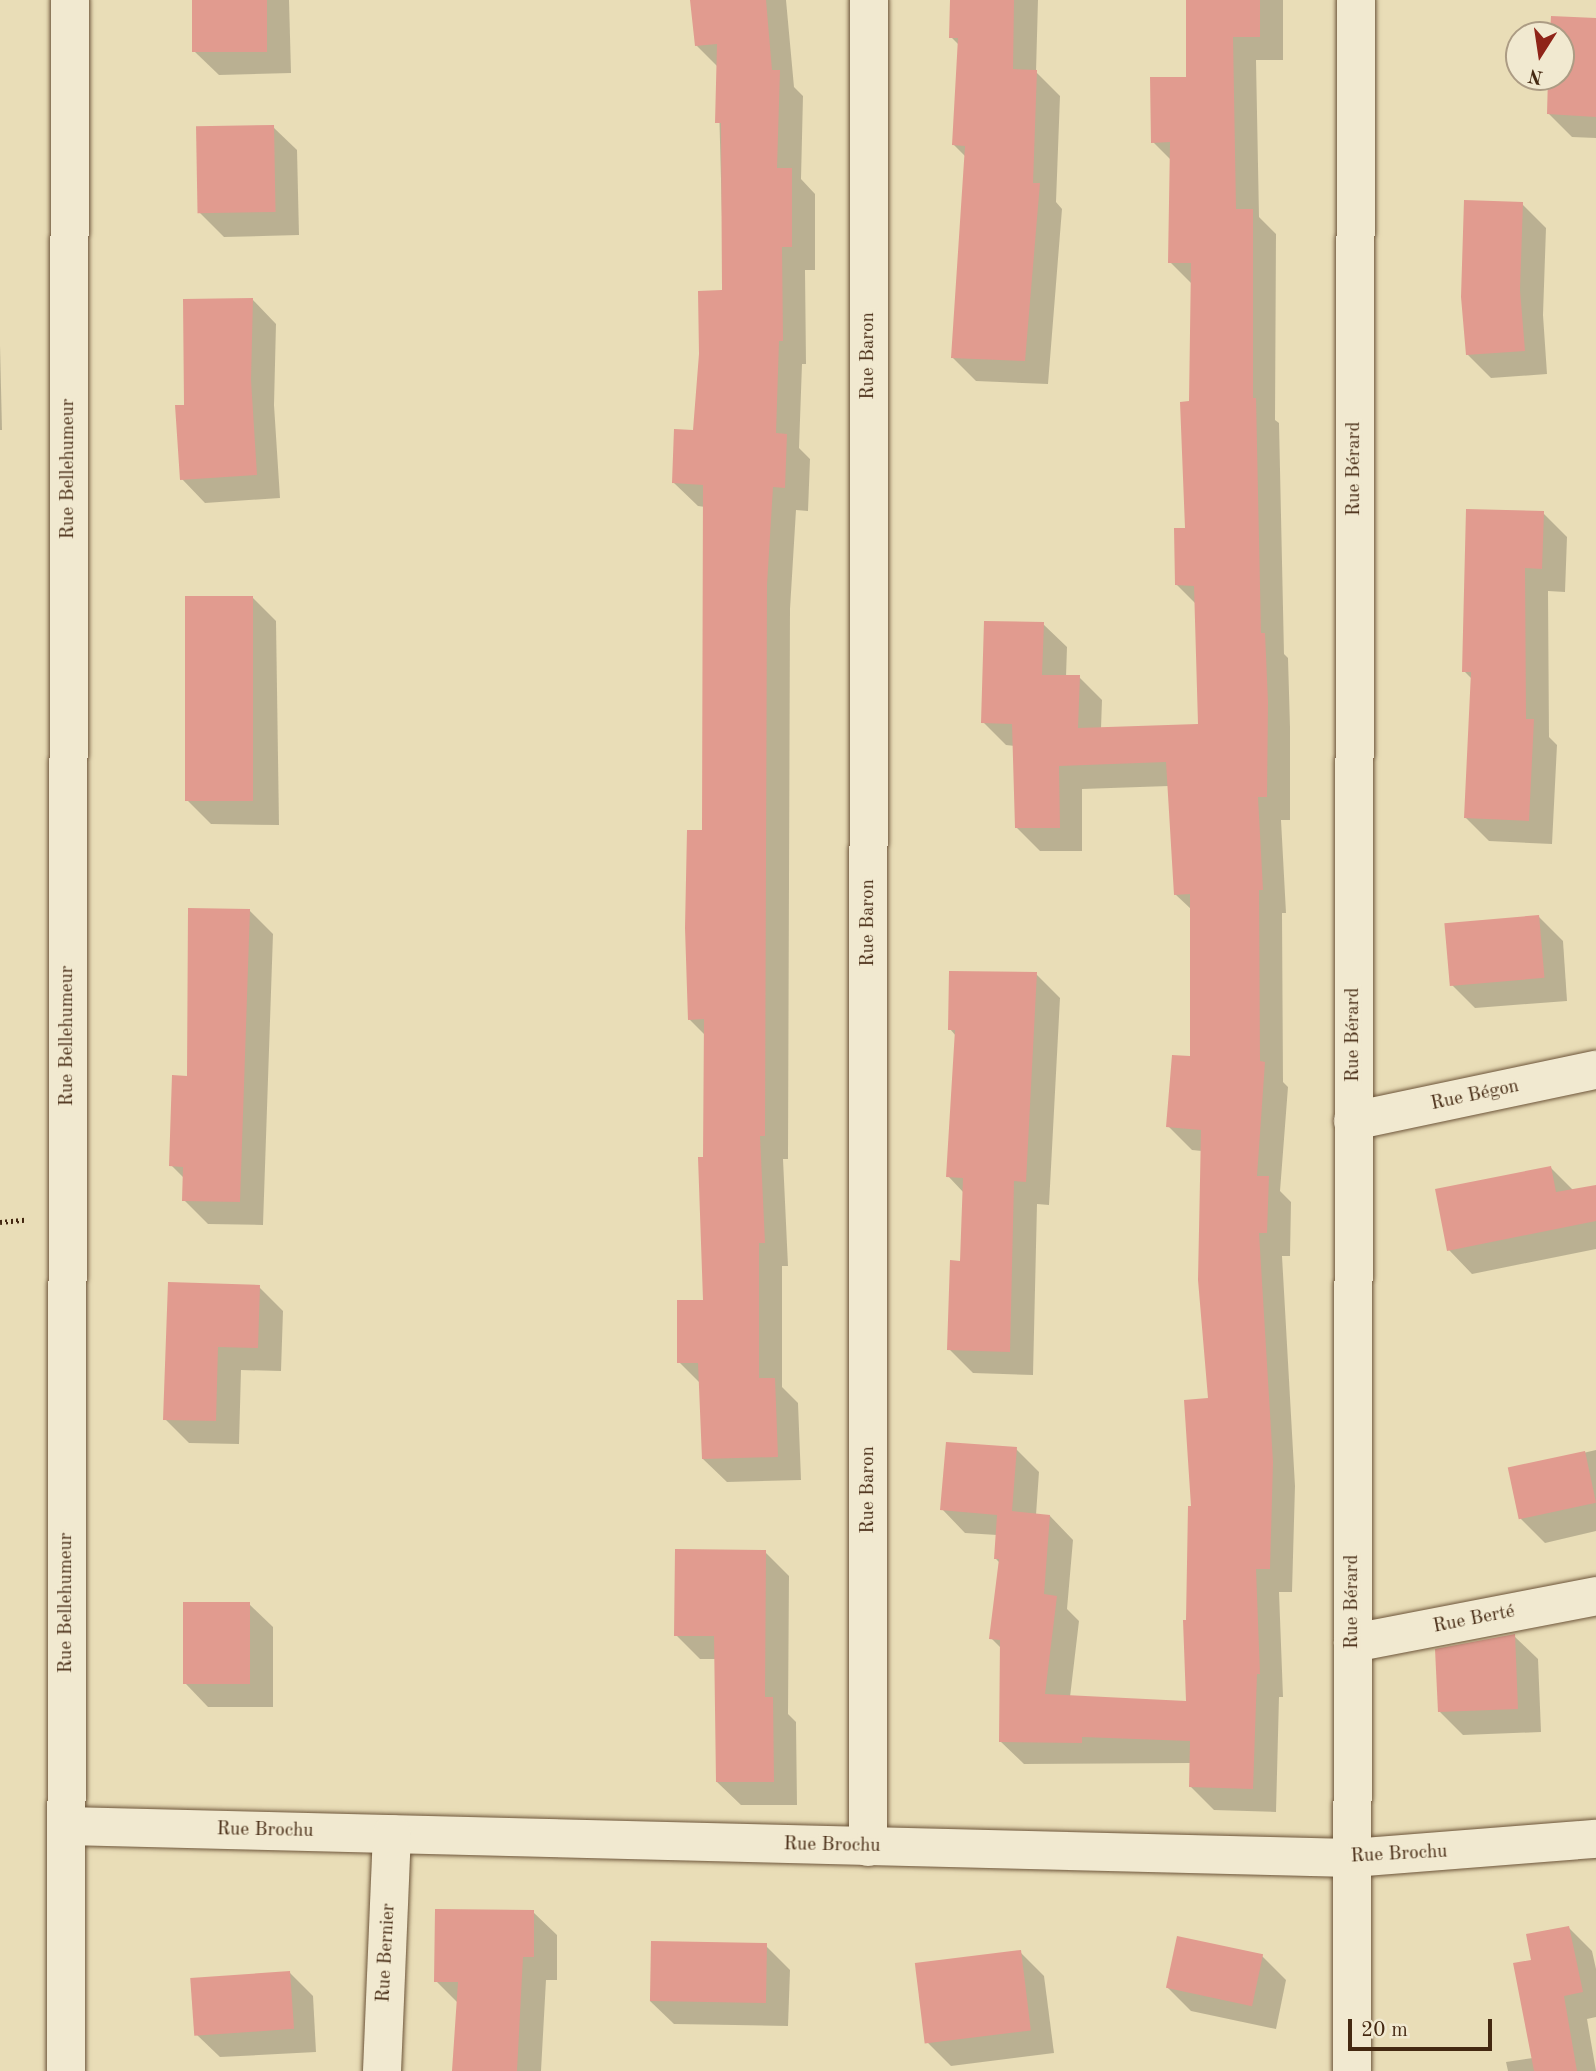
<!DOCTYPE html>
<html>
<head>
<meta charset="utf-8">
<style>
  body { margin:0 }
  #map { position:relative; width:1596px; height:2071px; overflow:hidden; background:#e9ddb7; font-family:"Old Standard TT",serif }
  div>[style] { position:absolute }
  [style*='--x'] { left:calc(var(--x)*1px); top:calc(var(--y)*1px); width:calc(var(--w)*1px); rotate:calc(var(--a)*1deg) }
  .shadow>* { inset:0; background:#0003 }
  .building>* { inset:0; background:#e19b8f; transform-origin:0 0 }
  .path>* { height:4.5px; margin-top:-2.25px; transform-origin:0; background:repeating-linear-gradient(90deg,#442811 0 2px,transparent 0 5.5px) }
  .roads { filter:drop-shadow(0 0 2px #6d553a) drop-shadow(0 0 2px #6d553a) }
  .minor>* { height:38px; margin:-19px; padding:0 19px; transform-origin:19px; border-radius:19px; background:#f1e9d0 }
  span { translate:-50% -50%; white-space:nowrap; text-align:center; line-height:1.15; -webkit-text-stroke:6px #f1e9d0; paint-order:stroke }
  .street-label { font-size:19px; color:#442811 }
  .north { position:absolute; left:1505px; top:21px; width:70px; height:70px; box-sizing:border-box; background:#f1e9d0; border:2px solid #ac9c84; border-radius:50%; rotate:192deg; font-size:19px; font-weight:700; line-height:28px; text-align:center; color:#442811 }
  .north::after { content:''; display:block; margin:auto; width:24px; height:32px; background:#8f2418; clip-path:polygon(50% 0,100% 100%,50% 72%,0 100%) }
  .scale { position:absolute; left:1348px; top:2019px; width:144px; height:32px; box-sizing:border-box; border:4px solid #442811; border-top:0; padding-left:9px; font-size:21px; line-height:24px; white-space:nowrap; color:#442811; -webkit-text-stroke:5px #f1e9d0; paint-order:stroke }
</style>
</head>
<body>
<div id="map">
  <div class="shadow">
    <div style="clip-path:polygon(194px 0,289px 0,291px 73px,219px 75px,195px 52px)"></div>
    <div style="clip-path:polygon(693px 0,786px 0,794px 87px,803px 96px,801px 179px,815px 194px,815px 270px,805px 270px,806px 364px,802px 364px,799px 448px,810px 459px,808px 511px,796px 510px,790px 609px,788px 1159px,783px 1159px,788px 1266px,782px 1266px,782px 1387px,798px 1403px,801px 1480px,727px 1482px,703px 1459px,701px 1384px,679px 1362px,705px 1302px,705px 1035px,689px 1019px,704px 832px,705px 507px,698px 506px,674px 483px,695px 432px,724px 292px,718px 67px,696px 45px)"></div>
    <div style="clip-path:polygon(952px 0,1038px 0,1036px 72px,1060px 96px,1056px 202px,1062px 209px,1048px 384px,976px 381px,952px 357px,966px 157px,954px 145px,959px 45px,951px 37px)"></div>
    <div style="clip-path:polygon(1188px 0,1283px 0,1283px 60px,1256px 60px,1259px 217px,1276px 234px,1275px 420px,1279px 423px,1284px 654px,1288px 658px,1290px 727px,1290px 820px,1281px 820px,1286px 913px,1282px 913px,1283px 1082px,1288px 1087px,1280px 1191px,1291px 1202px,1290px 1256px,1282px 1256px,1295px 1486px,1292px 1592px,1279px 1592px,1283px 1697px,1279px 1697px,1276px 1812px,1214px 1810px,1190px 1786px,1191px 1763px,1024px 1764px,1000px 1741px,1001px 1648px,991px 1638px,1000px 1563px,995px 1558px,997px 1535px,965px 1533px,942px 1509px,1016px 1449px,1039px 1472px,1036px 1515px,1050px 1516px,1073px 1540px,1067px 1609px,1079px 1621px,1070px 1697px,1188px 1703px,1193px 1507px,1210px 1400px,1202px 1151px,1192px 1150px,1168px 1126px,1192px 1058px,1192px 910px,1175px 894px,1169px 786px,1082px 789px,1082px 851px,1040px 851px,1017px 828px,1015px 746px,1006px 745px,983px 722px,1043px 624px,1067px 647px,1066px 677px,1079px 677px,1102px 700px,1101px 729px,1199px 725px,1196px 604px,1177px 585px,1187px 530px,1193px 285px,1170px 262px,1171px 160px,1153px 142px,1188px 79px)"></div>
    <div style="clip-path:polygon(1596px 20px,1596px 138px,1572px 137px,1549px 114px,1550px 77px,1561px 77px,1561px 35px,1552px 35px)"></div>
    <div style="clip-path:polygon(273px 127px,297px 150px,299px 235px,224px 237px,200px 213px)"></div>
    <div style="clip-path:polygon(1522px 204px,1546px 228px,1543px 315px,1547px 374px,1491px 378px,1467px 354px)"></div>
    <div style="clip-path:polygon(253px 300px,276px 324px,274px 405px,280px 498px,205px 503px,182px 479px,186px 406px)"></div>
    <div style="clip-path:polygon(0 345px,2px 430px,0 430px)"></div>
    <div style="clip-path:polygon(1543px 513px,1567px 537px,1565px 592px,1548px 591px,1549px 737px,1557px 745px,1552px 844px,1489px 841px,1465px 817px,1472px 679px,1464px 671px)"></div>
    <div style="clip-path:polygon(252px 597px,276px 621px,279px 825px,211px 824px,188px 801px)"></div>
    <div style="clip-path:polygon(249px 910px,273px 934px,263px 1225px,208px 1224px,184px 1200px,185px 1179px,171px 1165px,189px 1078px)"></div>
    <div style="clip-path:polygon(1539px 917px,1563px 941px,1567px 1001px,1475px 1008px,1451px 984px)"></div>
    <div style="clip-path:polygon(1036px 974px,1060px 998px,1049px 1205px,1037px 1204px,1033px 1375px,973px 1373px,949px 1349px,962px 1263px,964px 1193px,948px 1176px,956px 1036px,950px 1029px)"></div>
    <div style="clip-path:polygon(1550px 1167px,1574px 1191px,1596px 1187px,1596px 1249px,1472px 1274px,1449px 1250px)"></div>
    <div style="clip-path:polygon(259px 1287px,283px 1311px,281px 1371px,241px 1370px,239px 1444px,189px 1443px,165px 1419px)"></div>
    <div style="clip-path:polygon(1596px 1450px,1596px 1531px,1545px 1543px,1521px 1519px,1510px 1470px)"></div>
    <div style="clip-path:polygon(765px 1552px,789px 1576px,788px 1714px,796px 1722px,797px 1805px,741px 1805px,717px 1782px,716px 1659px,700px 1659px,676px 1635px)"></div>
    <div style="clip-path:polygon(249px 1604px,273px 1627px,273px 1707px,208px 1707px,185px 1683px)"></div>
    <div style="clip-path:polygon(1514px 1636px,1538px 1659px,1541px 1732px,1463px 1735px,1439px 1711px)"></div>
    <div style="clip-path:polygon(533px 1912px,557px 1935px,557px 1980px,546px 1980px,541px 2071px,454px 2071px,458px 2003px,436px 1981px)"></div>
    <div style="clip-path:polygon(1569px 1928px,1592px 1951px,1596px 1969px,1596px 2017px,1587px 2019px,1596px 2071px,1508px 2071px,1506px 2062px,1533px 2058px,1533px 1961px)"></div>
    <div style="clip-path:polygon(766px 1946px,790px 1970px,788px 2026px,674px 2024px,650px 2001px)"></div>
    <div style="clip-path:polygon(1020px 1952px,1044px 1976px,1054px 2053px,951px 2066px,927px 2042px)"></div>
    <div style="clip-path:polygon(1262px 1956px,1286px 1980px,1276px 2029px,1191px 2011px,1168px 1988px)"></div>
    <div style="clip-path:polygon(289px 1972px,313px 1996px,316px 2052px,220px 2057px,196px 2034px)"></div>
  </div>
  <div class="building">
    <div style="left:192px;top:0;width:75px;height:52px"></div>
    <div style="clip-path:polygon(690px 0,766px 0,772px 70px,780px 70px,777px 168px,792px 168px,792px 247px,782px 247px,783px 341px,779px 341px,776px 433px,787px 434px,785px 488px,773px 487px,767px 585px,765px 1136px,760px 1136px,765px 1243px,759px 1243px,759px 1378px,775px 1378px,778px 1457px,702px 1459px,698px 1363px,677px 1363px,677px 1300px,703px 1300px,698px 1157px,703px 1157px,704px 1019px,688px 1020px,685px 928px,687px 830px,702px 830px,703px 485px,672px 483px,674px 429px,693px 430px,699px 354px,698px 291px,722px 290px,721px 123px,715px 123px,717px 44px,695px 46px)"></div>
    <div style="clip-path:polygon(950px 0,1014px 0,1013px 69px,1037px 70px,1033px 183px,1040px 183px,1025px 361px,951px 358px,965px 146px,952px 145px,958px 38px,949px 38px)"></div>
    <div style="clip-path:polygon(1186px 0,1260px 0,1260px 37px,1233px 37px,1236px 209px,1253px 209px,1253px 398px,1256px 398px,1261px 633px,1265px 633px,1268px 702px,1267px 797px,1258px 797px,1263px 890px,1259px 890px,1260px 1061px,1265px 1062px,1257px 1176px,1269px 1176px,1267px 1233px,1259px 1233px,1273px 1462px,1270px 1569px,1256px 1569px,1260px 1674px,1257px 1674px,1253px 1789px,1189px 1787px,1190px 1741px,1082px 1737px,1082px 1743px,999px 1742px,1000px 1640px,989px 1639px,999px 1559px,994px 1559px,997px 1515px,940px 1510px,946px 1442px,1017px 1447px,1012px 1511px,1050px 1515px,1044px 1594px,1057px 1596px,1045px 1694px,1186px 1701px,1183px 1620px,1186px 1620px,1188px 1506px,1191px 1506px,1184px 1400px,1208px 1398px,1198px 1280px,1201px 1130px,1166px 1127px,1172px 1055px,1190px 1056px,1190px 894px,1174px 895px,1166px 762px,1059px 766px,1060px 828px,1015px 828px,1012px 724px,981px 723px,984px 621px,1044px 622px,1042px 675px,1080px 675px,1078px 728px,1198px 724px,1194px 586px,1175px 585px,1174px 528px,1185px 528px,1180px 402px,1189px 401px,1191px 263px,1168px 263px,1170px 142px,1151px 143px,1150px 77px,1186px 77px)"></div>
    <div style="clip-path:polygon(1551px 16px,1596px 18px,1596px 117px,1547px 114px,1548px 77px,1561px 77px,1561px 35px,1550px 35px)"></div>
    <div style="left:274px;top:125px;width:87px;height:78px;rotate:89deg"></div>
    <div style="clip-path:polygon(1464px 200px,1523px 202px,1520px 290px,1525px 351px,1466px 355px,1461px 297px)"></div>
    <div style="clip-path:polygon(253px 298px,251px 380px,257px 475px,180px 480px,175px 405px,184px 405px,183px 299px)"></div>
    <div style="clip-path:polygon(1466px 509px,1544px 511px,1542px 569px,1525px 568px,1526px 719px,1534px 719px,1529px 821px,1464px 818px,1471px 672px,1462px 672px)"></div>
    <div style="left:185px;top:596px;width:68px;height:205px"></div>
    <div style="clip-path:polygon(188px 908px,250px 909px,240px 1202px,182px 1201px,183px 1167px,169px 1166px,172px 1075px,187px 1076px)"></div>
    <div style="left:1539px;top:915px;width:63px;height:95px;rotate:85deg"></div>
    <div style="clip-path:polygon(949px 971px,1037px 972px,1026px 1182px,1014px 1181px,1010px 1352px,947px 1350px,950px 1260px,960px 1261px,963px 1178px,946px 1177px,955px 1030px,948px 1030px)"></div>
    <div style="clip-path:polygon(1551px 1166px,1556px 1192px,1596px 1185px,1596px 1221px,1447px 1251px,1435px 1189px)"></div>
    <div style="clip-path:polygon(168px 1282px,260px 1285px,258px 1348px,218px 1347px,216px 1421px,163px 1420px)"></div>
    <div style="left:1585px;top:1451px;width:53px;height:79px;rotate:78deg"></div>
    <div style="clip-path:polygon(675px 1549px,766px 1550px,765px 1697px,773px 1697px,774px 1782px,716px 1782px,714px 1636px,674px 1636px)"></div>
    <div style="left:183px;top:1602px;width:67px;height:82px"></div>
    <div style="clip-path:polygon(1515px 1634px,1518px 1709px,1438px 1712px,1435px 1649px)"></div>
    <div style="clip-path:polygon(435px 1909px,534px 1910px,534px 1957px,523px 1957px,517px 2071px,452px 2071px,458px 1982px,434px 1982px)"></div>
    <div style="clip-path:polygon(1569px 1926px,1583px 1992px,1564px 1996px,1577px 2071px,1534px 2071px,1513px 1963px,1531px 1960px,1526px 1934px)"></div>
    <div style="left:1177px;top:1936px;width:88px;height:53px;rotate:12deg"></div>
    <div style="left:651px;top:1941px;width:116px;height:60px;rotate:1deg"></div>
    <div style="left:1021px;top:1950px;width:81px;height:107px;rotate:83deg"></div>
    <div style="left:290px;top:1971px;width:58px;height:100px;rotate:86deg"></div>
  </div>
  <div class="path">
    <div style="--x:0;--y:1222;--w:25;--a:-5"></div>
  </div>
  <div class="roads">
    <div class="minor">
      <div style="--x:1353;--y:1121;--w:248;--a:-11.9"></div>
      <div style="--x:1353;--y:1643;--w:248;--a:-10.9"></div>
      <div style="--x:67;--y:1826;--w:1285;--a:1.43"></div>
      <div style="--x:1352;--y:1858;--w:245;--a:-4.5"></div>
      <div style="--x:868;--y:1847;--w:1847;--a:-89.97"></div>
      <div style="--x:66;--y:2071;--w:2071;--a:-89.89"></div>
      <div style="--x:382;--y:2071;--w:237;--a:-87.6"></div>
      <div style="--x:1352;--y:2071;--w:2071;--a:-89.89"></div>
    </div>
  </div>
  <div class="street-label">
    <span style="left:869px;top:356px;rotate:-90deg">Rue Baron</span>
    <span style="left:69px;top:469px;rotate:-90deg">Rue Bellehumeur</span>
    <span style="left:1355px;top:469px;rotate:-90deg">Rue Bérard</span>
    <span style="left:869px;top:923px;rotate:-90deg">Rue Baron</span>
    <span style="left:1354px;top:1035px;rotate:-90deg">Rue Bérard</span>
    <span style="left:68px;top:1036px;rotate:-90deg">Rue Bellehumeur</span>
    <span style="left:1475px;top:1096px;rotate:-12deg">Rue Bégon</span>
    <span style="left:869px;top:1490px;rotate:-90deg">Rue Baron</span>
    <span style="left:1353px;top:1602px;rotate:-90deg">Rue Bérard</span>
    <span style="left:67px;top:1603px;rotate:-90deg">Rue Bellehumeur</span>
    <span style="left:1474px;top:1620px;rotate:-11deg">Rue Berté</span>
    <span style="left:265px;top:1831px;rotate:1deg">Rue Brochu</span>
    <span style="left:832px;top:1846px;rotate:1deg">Rue Brochu</span>
    <span style="left:1399px;top:1855px;rotate:-3deg">Rue Brochu</span>
    <span style="left:387px;top:1953px;rotate:-87deg">Rue Bernier</span>
  </div>
  <div class="north">N</div>
  <div class="scale">20 m</div>
</div>
</body>
</html>
